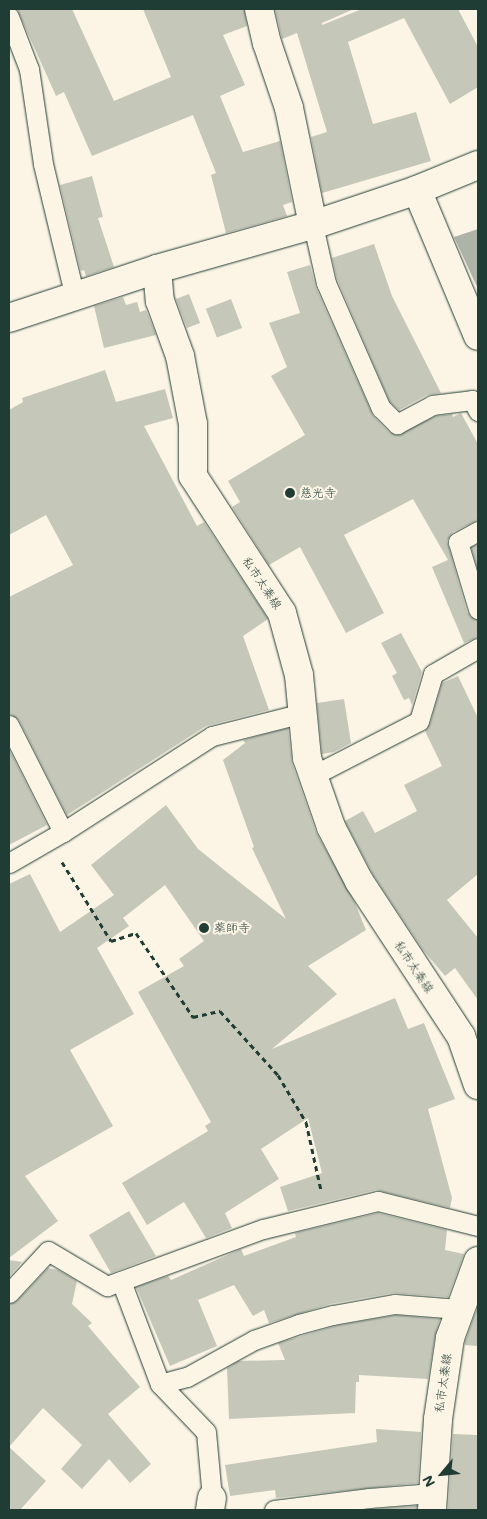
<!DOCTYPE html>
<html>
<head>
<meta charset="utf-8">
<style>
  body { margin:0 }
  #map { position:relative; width:487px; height:1519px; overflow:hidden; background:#fcf5e5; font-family:Mali,"Klee One",sans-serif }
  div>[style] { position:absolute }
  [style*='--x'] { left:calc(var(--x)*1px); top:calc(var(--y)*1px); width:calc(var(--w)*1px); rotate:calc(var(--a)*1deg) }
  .water>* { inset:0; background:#aeb3a7 }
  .building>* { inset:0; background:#c5c7b9; transform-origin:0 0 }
  .path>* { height:3px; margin-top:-1.5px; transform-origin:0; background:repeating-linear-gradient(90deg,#1f3d34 0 5px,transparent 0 9px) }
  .roads { filter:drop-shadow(0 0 1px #1f3d34) drop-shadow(0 0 1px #1f3d34) }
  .service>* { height:19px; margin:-9.5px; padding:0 9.5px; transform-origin:9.5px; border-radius:9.5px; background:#fcf5e5 }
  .minor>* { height:28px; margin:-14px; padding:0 14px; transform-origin:14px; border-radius:14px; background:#fcf5e5 }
  .secondary>* { height:28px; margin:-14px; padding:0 14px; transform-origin:14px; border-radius:14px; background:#fcf5e5 }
  .dots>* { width:14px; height:14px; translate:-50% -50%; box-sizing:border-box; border:2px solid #fcf5e5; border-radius:50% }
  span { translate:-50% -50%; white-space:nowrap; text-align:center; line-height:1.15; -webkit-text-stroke:4px #fcf5e5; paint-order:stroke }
  .poi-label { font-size:12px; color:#1f3d34 }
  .left { translate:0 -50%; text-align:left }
  .street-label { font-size:12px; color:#1f3d34 }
  .frame { position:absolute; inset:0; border:10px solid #1f3d34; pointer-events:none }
  .north { position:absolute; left:417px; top:1449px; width:50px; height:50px; -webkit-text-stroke:4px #fcf5e5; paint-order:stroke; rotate:242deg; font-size:14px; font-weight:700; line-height:20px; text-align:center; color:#1f3d34 }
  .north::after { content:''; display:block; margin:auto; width:18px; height:22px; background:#1f3d34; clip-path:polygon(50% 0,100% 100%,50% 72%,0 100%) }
</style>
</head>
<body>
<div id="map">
  <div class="water">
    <div style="clip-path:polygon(478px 229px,478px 289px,454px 237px)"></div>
  </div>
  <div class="building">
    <div style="clip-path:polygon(17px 9px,72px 9px,114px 101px,171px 77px,143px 9px,244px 9px,247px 26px,223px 35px,245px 85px,220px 96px,243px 152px,280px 141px,292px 202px,283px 205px,287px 216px,226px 233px,211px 175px,216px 173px,193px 115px,92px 156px,64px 92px,56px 96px)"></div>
    <div style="clip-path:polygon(275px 9px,354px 9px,322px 23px,322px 25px,362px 9px,458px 9px,478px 47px,478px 87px,450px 104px,404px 18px,348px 42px,373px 124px,416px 112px,431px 161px,322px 193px,311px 137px,327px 132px,297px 33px,282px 39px)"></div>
    <div style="clip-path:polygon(92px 176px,103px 217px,98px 218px,114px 267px,86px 276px,84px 270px,81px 271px,79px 264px,60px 185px)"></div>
    <div style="clip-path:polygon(374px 244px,392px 296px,441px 393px,427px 395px,399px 410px,390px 402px,337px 279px,332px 258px)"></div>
    <div style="clip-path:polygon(310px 265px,316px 288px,373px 416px,389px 432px,396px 435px,436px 416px,452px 414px,453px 417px,461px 413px,478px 444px,478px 520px,453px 532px,447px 541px,467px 612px,471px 617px,478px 620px,478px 637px,464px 643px,432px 567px,448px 560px,413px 499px,344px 535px,384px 613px,346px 633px,300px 547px,269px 565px,232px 507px,240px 502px,228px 481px,305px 435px,271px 376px,287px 367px,269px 323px,300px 313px,287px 272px)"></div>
    <div style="left:189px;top:294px;width:31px;height:14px;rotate:69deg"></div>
    <div style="clip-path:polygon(123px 297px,126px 305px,137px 302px,140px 312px,146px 310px,156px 335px,104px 348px,94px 306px)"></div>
    <div style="left:231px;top:299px;width:31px;height:27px;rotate:69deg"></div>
    <div style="clip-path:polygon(105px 370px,116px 402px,165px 389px,173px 418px,144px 426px,197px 526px,204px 522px,268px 619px,243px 636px,269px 710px,206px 726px,67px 815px,19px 720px,9px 714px,9px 597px,73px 565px,46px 515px,9px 535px,9px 410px,23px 402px,22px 398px)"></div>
    <div style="clip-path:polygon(478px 544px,478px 571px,471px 547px)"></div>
    <div style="clip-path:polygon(401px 633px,422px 672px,412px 705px,409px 698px,404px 700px,392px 676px,397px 673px,381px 643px)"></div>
    <div style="clip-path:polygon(458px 676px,478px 718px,478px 874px,447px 900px,478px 938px,478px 1000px,455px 968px,445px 976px,423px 950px,372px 873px,345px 821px,363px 811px,375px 833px,417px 811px,404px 785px,442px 766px,425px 731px,430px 724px,442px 683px)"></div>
    <div style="clip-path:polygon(344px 699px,351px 743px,334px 752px,322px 754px,317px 703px)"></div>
    <div style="clip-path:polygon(288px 728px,292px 763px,316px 832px,355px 903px,366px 930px,308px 966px,337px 994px,272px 1049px,395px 998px,408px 1029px,424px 1023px,455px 1099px,428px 1109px,452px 1198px,450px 1208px,376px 1190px,288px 1211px,280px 1187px,322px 1173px,308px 1118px,261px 1149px,279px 1179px,225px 1213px,232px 1228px,206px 1238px,184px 1202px,147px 1225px,122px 1183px,208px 1131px,205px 1126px,211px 1122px,138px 992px,184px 966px,179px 959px,204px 941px,165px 885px,123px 918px,129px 926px,97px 948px,134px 1014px,70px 1050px,113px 1126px,25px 1176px,58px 1221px,9px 1258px,9px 884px,30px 874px,60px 932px,114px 895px,91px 865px,166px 805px,198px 849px,286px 919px,252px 848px,254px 847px,223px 760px,245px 743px,243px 740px)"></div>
    <div style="clip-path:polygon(9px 749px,47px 825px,9px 845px)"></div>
    <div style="clip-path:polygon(129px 1211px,156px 1256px,111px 1273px,89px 1235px)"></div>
    <div style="clip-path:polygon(378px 1213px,447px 1230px,445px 1250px,464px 1254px,448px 1297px,393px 1293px,330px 1304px,269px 1323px,264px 1310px,253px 1316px,234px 1285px,198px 1300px,217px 1346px,170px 1366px,136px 1287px,168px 1276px,171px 1280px,241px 1249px,244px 1256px,296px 1237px,295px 1233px)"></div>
    <div style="clip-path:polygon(9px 1260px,22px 1262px,9px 1277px)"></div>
    <div style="clip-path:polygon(48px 1268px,58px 1270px,77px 1281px,72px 1304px,92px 1323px,88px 1326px,140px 1387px,108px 1414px,151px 1464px,130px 1483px,109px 1459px,82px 1489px,61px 1469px,82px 1445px,43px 1408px,9px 1447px,46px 1481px,20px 1510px,9px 1510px,9px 1304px,17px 1301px)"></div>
    <div style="clip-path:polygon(478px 1306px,478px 1346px,465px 1345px,465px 1342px)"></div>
    <div style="clip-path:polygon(396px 1315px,440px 1319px,435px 1336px,428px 1379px,359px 1375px,359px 1382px,356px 1382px,355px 1413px,229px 1419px,227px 1368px,238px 1361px,285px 1360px,278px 1343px,335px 1326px)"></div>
    <div style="clip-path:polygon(376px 1429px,421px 1432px,418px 1483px,276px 1498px,275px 1490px,230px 1496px,225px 1465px,377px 1442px)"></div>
    <div style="clip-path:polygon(453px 1434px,478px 1435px,478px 1510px,448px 1510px)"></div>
    <div style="clip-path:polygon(417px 1506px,417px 1510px,362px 1510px,370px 1509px)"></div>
  </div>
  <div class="path">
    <div style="--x:62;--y:862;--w:93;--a:58.2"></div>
    <div style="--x:111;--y:941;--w:26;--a:-18"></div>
    <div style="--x:136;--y:933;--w:102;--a:55.8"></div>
    <div style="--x:193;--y:1017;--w:28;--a:-13"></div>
    <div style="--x:220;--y:1011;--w:86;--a:47.8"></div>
    <div style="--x:278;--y:1075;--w:55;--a:59.2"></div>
    <div style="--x:306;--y:1122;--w:70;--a:77.6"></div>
  </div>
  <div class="roads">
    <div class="service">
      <div style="--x:9;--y:17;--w:56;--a:69"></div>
      <div style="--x:29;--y:69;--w:96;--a:81.6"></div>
      <div style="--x:43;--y:164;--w:137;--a:76.5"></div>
      <div style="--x:313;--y:225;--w:59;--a:77.4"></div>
      <div style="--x:326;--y:283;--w:137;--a:66.3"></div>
      <div style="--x:381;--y:408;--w:23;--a:45"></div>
      <div style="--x:397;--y:424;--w:40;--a:-28"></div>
      <div style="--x:432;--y:405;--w:40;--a:-7.1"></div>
      <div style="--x:472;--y:400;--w:13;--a:61"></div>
      <div style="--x:478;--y:531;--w:23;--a:151"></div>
      <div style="--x:458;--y:542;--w:70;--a:73.4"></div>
      <div style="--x:9;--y:725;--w:120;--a:63.2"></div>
      <div style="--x:312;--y:776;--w:120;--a:-27.2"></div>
      <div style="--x:419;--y:721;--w:49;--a:-73.4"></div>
      <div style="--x:433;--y:674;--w:52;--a:-30"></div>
      <div style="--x:9;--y:863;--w:62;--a:-29.9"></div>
      <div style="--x:63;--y:832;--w:177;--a:-32.8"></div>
      <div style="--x:212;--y:736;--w:94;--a:-14.2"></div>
      <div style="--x:121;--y:1281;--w:110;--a:69.3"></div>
      <div style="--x:160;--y:1384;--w:66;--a:46.2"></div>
      <div style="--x:206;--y:1432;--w:66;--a:84.8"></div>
      <div style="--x:9;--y:1293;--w:57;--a:-47.1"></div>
      <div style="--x:48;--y:1251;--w:69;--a:30.7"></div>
      <div style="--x:107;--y:1286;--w:166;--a:-20.1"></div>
      <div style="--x:263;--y:1229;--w:118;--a:-13.7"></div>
      <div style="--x:378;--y:1201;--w:103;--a:14"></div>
      <div style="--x:160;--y:1384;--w:28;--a:-15"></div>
      <div style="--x:187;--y:1377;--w:77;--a:-28.9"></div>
      <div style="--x:254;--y:1340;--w:48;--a:-19.6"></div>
      <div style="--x:299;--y:1324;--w:35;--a:-15"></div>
      <div style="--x:333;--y:1315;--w:63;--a:-10.1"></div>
      <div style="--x:395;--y:1304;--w:64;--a:4.5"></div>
      <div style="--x:274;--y:1510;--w:96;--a:-7.2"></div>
      <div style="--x:369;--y:1498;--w:64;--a:-4.5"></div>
    </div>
    <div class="minor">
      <div style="--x:259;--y:9;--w:35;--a:77"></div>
      <div style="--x:267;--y:43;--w:69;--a:71.3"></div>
      <div style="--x:289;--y:108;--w:119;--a:78.4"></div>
      <div style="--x:417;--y:190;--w:158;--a:67.3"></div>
      <div style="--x:157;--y:269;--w:162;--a:-15.8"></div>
      <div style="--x:313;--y:225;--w:110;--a:-18.6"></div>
      <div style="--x:417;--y:190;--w:66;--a:-22.3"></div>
      <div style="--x:210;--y:1510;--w:12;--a:-81"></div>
    </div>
    <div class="secondary">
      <div style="--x:9;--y:318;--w:156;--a:-18.3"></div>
      <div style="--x:157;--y:269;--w:32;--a:85"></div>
      <div style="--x:160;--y:301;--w:59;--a:70"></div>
      <div style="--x:180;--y:356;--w:69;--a:79.2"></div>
      <div style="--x:193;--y:424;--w:52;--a:90"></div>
      <div style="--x:193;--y:476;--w:163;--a:57"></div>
      <div style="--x:282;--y:613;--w:64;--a:74.7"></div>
      <div style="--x:299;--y:675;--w:83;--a:84.5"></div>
      <div style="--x:307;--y:758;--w:73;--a:70.8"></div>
      <div style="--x:331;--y:827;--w:61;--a:62.6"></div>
      <div style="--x:359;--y:881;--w:186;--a:56.7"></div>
      <div style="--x:461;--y:1036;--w:52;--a:70.9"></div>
      <div style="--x:432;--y:1510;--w:91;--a:-86.2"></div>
      <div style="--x:438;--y:1419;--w:82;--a:-81.6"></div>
      <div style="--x:450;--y:1338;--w:82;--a:-70"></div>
    </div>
  </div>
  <div class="dots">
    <div style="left:290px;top:493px;background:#1f3d34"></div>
    <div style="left:204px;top:928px;background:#1f3d34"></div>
  </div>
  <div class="poi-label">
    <span class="left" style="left:300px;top:493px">慈光寺</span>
    <span class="left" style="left:214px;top:928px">薬師寺</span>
  </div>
  <div class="street-label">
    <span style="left:262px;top:583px;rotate:56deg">私市太秦線</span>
    <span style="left:414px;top:967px;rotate:56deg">私市太秦線</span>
    <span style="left:443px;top:1383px;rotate:-82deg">私市太秦線</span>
  </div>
  <div class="frame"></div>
  <div class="north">N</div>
</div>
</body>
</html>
